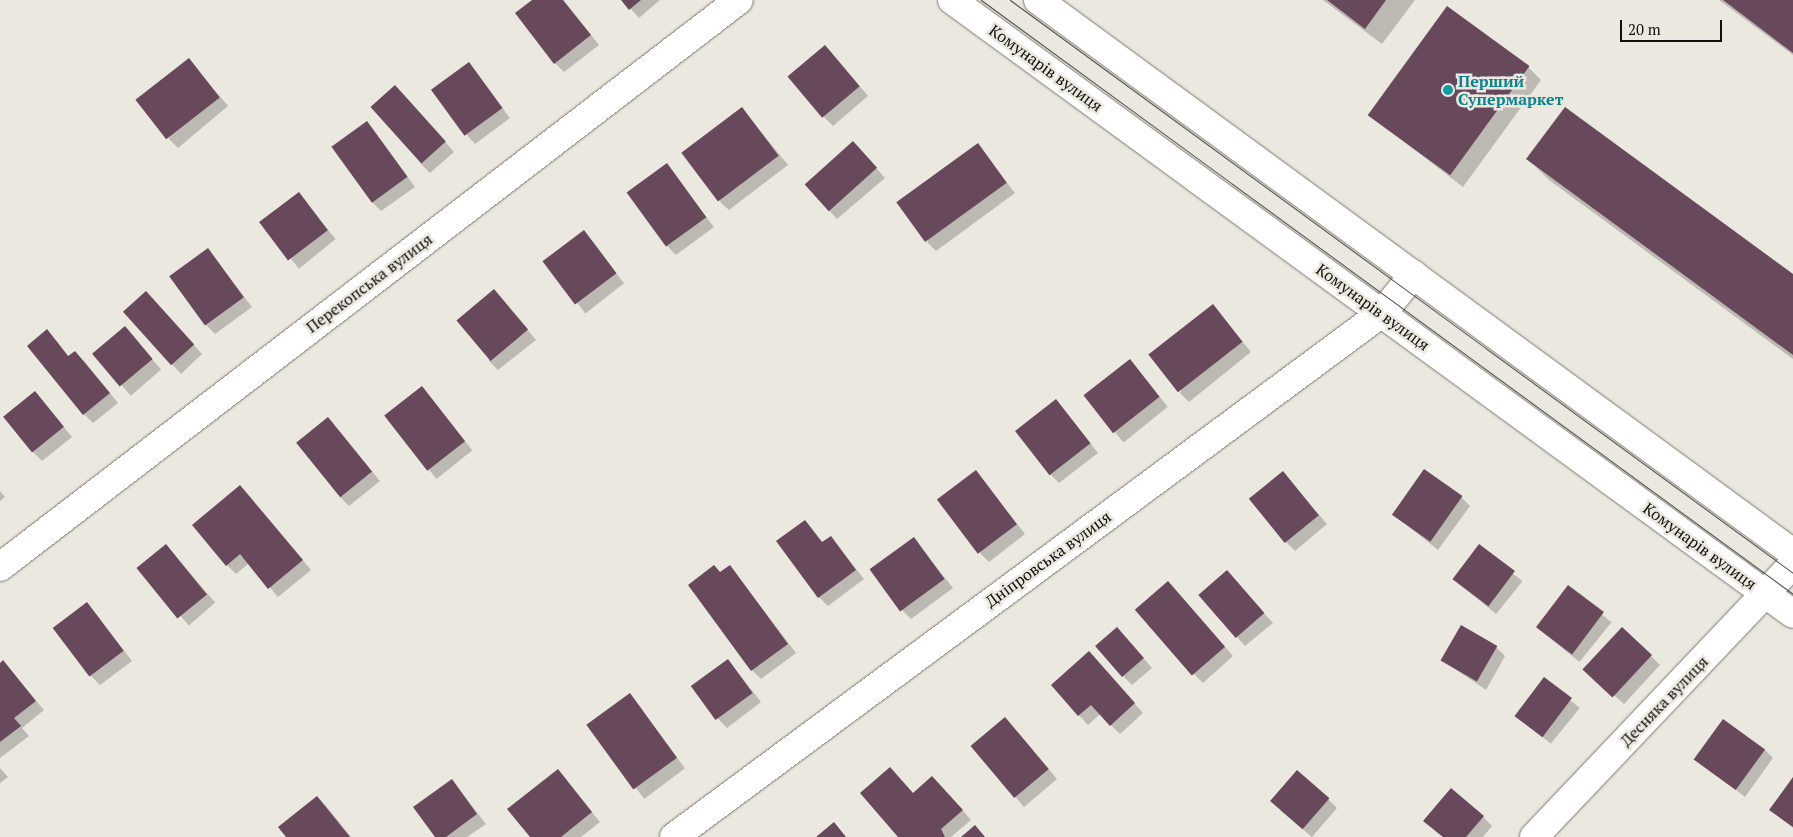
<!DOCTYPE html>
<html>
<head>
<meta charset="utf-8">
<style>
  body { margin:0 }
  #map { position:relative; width:1793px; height:837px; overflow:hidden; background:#ebe8df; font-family:"PT Serif",serif }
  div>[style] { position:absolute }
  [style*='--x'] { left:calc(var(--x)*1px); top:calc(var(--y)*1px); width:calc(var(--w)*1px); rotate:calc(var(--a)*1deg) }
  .shadow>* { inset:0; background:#0003; transform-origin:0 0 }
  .building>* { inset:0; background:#68485b; transform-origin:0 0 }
  .roads { filter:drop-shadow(0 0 1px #7c7972) drop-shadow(0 0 1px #7c7972) }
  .street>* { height:28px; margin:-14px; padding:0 14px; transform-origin:14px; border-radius:14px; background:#fff }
  .secondary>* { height:28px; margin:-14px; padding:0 14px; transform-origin:14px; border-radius:14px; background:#fff }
  .tram>* { height:1px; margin:-0.5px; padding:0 0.5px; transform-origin:0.5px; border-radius:0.5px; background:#524f4b }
  .dots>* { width:14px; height:14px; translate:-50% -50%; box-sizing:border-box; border:2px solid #ebe8df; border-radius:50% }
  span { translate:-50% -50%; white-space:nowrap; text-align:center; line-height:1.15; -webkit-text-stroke:5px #ebe8df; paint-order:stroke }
  .street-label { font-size:16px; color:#12100e }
  .culture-label { font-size:16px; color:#0d838f; font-weight:700 }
  .left { translate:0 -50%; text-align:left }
  .scale { position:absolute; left:1620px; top:20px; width:102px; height:22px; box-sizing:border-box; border:2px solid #12100e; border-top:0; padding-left:6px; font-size:15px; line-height:18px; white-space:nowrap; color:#12100e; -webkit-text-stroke:4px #ebe8df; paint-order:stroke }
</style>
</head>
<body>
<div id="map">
  <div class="shadow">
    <div style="clip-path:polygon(534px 0,563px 0,599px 45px,564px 72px,555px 63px)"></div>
    <div style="clip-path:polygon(623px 0,660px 0,639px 18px)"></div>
    <div style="clip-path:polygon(1323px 0,1415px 0,1382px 44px)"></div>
    <div style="clip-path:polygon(1719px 0,1793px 0,1793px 55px)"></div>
    <div style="clip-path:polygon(834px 56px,868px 96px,833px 126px,824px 117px)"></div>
    <div style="clip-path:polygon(188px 59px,228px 106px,178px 148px,169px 139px)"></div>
    <div style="clip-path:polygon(469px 63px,510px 118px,475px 144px,466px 134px)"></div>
    <div style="clip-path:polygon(1528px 67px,1541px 80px,1463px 187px,1369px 115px)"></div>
    <div style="clip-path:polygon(404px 95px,454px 152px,430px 173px,421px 164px)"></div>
    <div style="clip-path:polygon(742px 109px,788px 165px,729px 210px,720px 202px)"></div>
    <div style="clip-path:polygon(367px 122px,415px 187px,381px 211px,372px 202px)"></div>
    <div style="clip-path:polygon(977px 145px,1015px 193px,936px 251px,927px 242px)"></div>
    <div style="clip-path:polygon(862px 152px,885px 178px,837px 219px,805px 184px)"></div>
    <div style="clip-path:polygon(1528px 159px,1793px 275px,1793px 359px,1549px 180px)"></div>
    <div style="clip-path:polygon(666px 165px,714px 227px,676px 255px,667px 246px)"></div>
    <div style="left:299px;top:194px;width:58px;height:47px;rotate:51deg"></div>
    <div style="left:584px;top:232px;width:65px;height:49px;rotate:52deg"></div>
    <div style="clip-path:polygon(208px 250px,252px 307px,215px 334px,206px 325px)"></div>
    <div style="clip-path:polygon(494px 290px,536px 340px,498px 370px,489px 361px)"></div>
    <div style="clip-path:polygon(155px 302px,202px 354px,181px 374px,125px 312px)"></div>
    <div style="clip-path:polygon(1213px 306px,1251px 352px,1189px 402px,1180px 393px)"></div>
    <div style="left:125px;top:328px;width:55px;height:40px;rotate:49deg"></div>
    <div style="clip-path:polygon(56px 340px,69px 357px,75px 352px,84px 361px,118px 403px,93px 423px,84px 414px)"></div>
    <div style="left:1130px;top:360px;width:60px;height:57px;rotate:51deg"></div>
    <div style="left:422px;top:388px;width:80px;height:46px;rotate:51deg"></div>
    <div style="clip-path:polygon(35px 392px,72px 437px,42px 461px,33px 452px)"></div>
    <div style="clip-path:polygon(1056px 400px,1098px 453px,1059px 483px,1050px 474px)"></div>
    <div style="clip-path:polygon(328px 418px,380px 481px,349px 506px,340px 497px)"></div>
    <div style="clip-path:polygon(976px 472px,1025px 534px,989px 562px,980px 553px)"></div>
    <div style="clip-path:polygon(1283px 473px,1327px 524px,1295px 551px,1286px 542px)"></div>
    <div style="clip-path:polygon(240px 486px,311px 570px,278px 597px,249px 563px,236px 574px,227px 565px)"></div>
    <div style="clip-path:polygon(0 491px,5px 497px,0 501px)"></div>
    <div style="clip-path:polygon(1461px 497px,1470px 506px,1438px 550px,1393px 514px)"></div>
    <div style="clip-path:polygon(805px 521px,823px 543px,831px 537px,864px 579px,828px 606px,819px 597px)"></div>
    <div style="clip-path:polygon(914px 539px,953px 588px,911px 619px,902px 610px)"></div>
    <div style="left:166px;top:546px;width:75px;height:35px;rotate:49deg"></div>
    <div style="left:1479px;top:546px;width:56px;height:42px;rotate:39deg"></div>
    <div style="clip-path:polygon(730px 566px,796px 653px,761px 679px,752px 670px)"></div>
    <div style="clip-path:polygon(1235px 581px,1273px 623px,1245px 646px,1200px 595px)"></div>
    <div style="left:1568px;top:587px;width:56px;height:51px;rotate:39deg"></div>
    <div style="clip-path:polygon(1177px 592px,1233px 656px,1203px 683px,1194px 674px)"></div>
    <div style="clip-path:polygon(87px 603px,132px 661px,100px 685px,91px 676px)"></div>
    <div style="clip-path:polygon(1126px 638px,1152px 668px,1132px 685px,1123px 676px)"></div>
    <div style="clip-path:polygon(1496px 647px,1505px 656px,1486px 690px,1442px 660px)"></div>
    <div style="clip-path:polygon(1651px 656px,1660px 665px,1624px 704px,1584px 669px)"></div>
    <div style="clip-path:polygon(728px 660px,761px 702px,727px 728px,718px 719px)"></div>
    <div style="clip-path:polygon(3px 662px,44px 710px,22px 728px,29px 736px,0 758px,0 665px)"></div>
    <div style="clip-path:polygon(1097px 662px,1143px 713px,1120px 734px,1100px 714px,1088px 725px,1052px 686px)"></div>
    <div style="left:1544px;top:679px;width:46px;height:46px;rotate:39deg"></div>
    <div style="left:629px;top:694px;width:93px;height:51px;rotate:53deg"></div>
    <div style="clip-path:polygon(1014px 728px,1057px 779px,1024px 807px,972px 746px)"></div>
    <div style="clip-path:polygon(1764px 749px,1773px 758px,1745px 797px,1696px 759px)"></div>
    <div style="clip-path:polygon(0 768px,8px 777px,0 783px)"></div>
    <div style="clip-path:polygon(558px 771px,600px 822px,581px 837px,532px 837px)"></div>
    <div style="clip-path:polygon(1793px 779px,1793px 828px,1771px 810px)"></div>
    <div style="clip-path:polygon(452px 780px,486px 824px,467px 837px,436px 837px)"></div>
    <div style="clip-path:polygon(941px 786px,971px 820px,951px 837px,900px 837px)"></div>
    <div style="clip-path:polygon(317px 797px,326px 806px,351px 837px,287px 837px)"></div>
    <div style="clip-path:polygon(1328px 799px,1337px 808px,1312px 837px,1280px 810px)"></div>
    <div style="clip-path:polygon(1483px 817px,1492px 826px,1483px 837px,1443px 837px,1434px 830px)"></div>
  </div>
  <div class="building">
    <div style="clip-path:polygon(532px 0,563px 0,591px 35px,554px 64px,515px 13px)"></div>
    <div style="clip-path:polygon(621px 0,641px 0,629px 10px)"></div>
    <div style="clip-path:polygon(1327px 0,1386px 0,1365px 29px)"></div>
    <div style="clip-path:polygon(1723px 0,1793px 0,1793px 53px)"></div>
    <div style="left:1447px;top:6px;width:102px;height:135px;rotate:36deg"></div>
    <div style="left:825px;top:45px;width:54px;height:49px;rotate:50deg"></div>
    <div style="left:189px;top:58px;width:50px;height:68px;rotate:52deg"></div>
    <div style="left:469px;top:62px;width:57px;height:47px;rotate:54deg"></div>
    <div style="left:395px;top:85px;width:76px;height:33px;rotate:48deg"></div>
    <div style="left:742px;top:107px;width:61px;height:76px;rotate:53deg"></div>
    <div style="clip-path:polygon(1565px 107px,1793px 274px,1793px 355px,1526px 159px)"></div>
    <div style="left:367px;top:121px;width:69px;height:44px;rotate:54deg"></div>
    <div style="left:853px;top:141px;width:36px;height:65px;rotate:48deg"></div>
    <div style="left:978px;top:143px;width:49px;height:101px;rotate:54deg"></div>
    <div style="left:667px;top:163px;width:67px;height:50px;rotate:54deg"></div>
    <div style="left:299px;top:192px;width:48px;height:50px;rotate:53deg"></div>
    <div style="left:584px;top:230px;width:54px;height:52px;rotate:53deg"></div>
    <div style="left:208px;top:248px;width:61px;height:48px;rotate:54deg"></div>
    <div style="left:494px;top:289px;width:53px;height:49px;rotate:50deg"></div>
    <div style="left:146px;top:291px;width:72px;height:31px;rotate:48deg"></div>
    <div style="left:1213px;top:304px;width:48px;height:82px;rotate:52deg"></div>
    <div style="left:125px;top:326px;width:43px;height:43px;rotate:50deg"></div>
    <div style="clip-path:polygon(47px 329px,68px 356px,75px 351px,110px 393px,83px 415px,27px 346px)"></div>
    <div style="left:1130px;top:359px;width:48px;height:59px;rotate:52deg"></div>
    <div style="left:422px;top:386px;width:70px;height:48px;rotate:52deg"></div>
    <div style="left:35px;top:391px;width:46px;height:41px;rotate:51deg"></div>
    <div style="left:1056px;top:399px;width:56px;height:52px;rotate:52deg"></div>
    <div style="left:328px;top:417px;width:70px;height:41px;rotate:51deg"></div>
    <div style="left:1424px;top:469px;width:47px;height:56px;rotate:35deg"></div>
    <div style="left:976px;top:470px;width:68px;height:49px;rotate:53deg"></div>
    <div style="left:1283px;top:471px;width:57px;height:44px;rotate:51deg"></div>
    <div style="clip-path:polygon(240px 485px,303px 560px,268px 589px,240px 554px,226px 566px,192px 525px)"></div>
    <div style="clip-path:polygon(805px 520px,822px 542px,831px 536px,856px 570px,818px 598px,776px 541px)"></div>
    <div style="left:914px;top:537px;width:52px;height:55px;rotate:54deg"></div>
    <div style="left:166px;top:544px;width:65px;height:38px;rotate:51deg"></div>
    <div style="left:1479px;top:544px;width:45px;height:44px;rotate:37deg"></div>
    <div style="clip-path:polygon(714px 565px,720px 572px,730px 565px,788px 644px,751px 671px,688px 585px)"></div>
    <div style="left:1227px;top:570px;width:57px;height:38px;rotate:49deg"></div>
    <div style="left:1168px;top:581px;width:87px;height:44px;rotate:49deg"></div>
    <div style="left:1568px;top:585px;width:45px;height:53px;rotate:37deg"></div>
    <div style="left:87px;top:602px;width:61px;height:43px;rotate:53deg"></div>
    <div style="left:1461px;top:625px;width:42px;height:41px;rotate:30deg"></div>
    <div style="left:1117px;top:627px;width:41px;height:29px;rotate:49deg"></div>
    <div style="left:1622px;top:627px;width:41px;height:58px;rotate:43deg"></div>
    <div style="clip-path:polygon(1089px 651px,1135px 703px,1110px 726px,1091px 705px,1078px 716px,1051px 685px)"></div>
    <div style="left:728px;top:659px;width:42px;height:46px;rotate:54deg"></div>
    <div style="clip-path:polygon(3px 660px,36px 701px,14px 718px,21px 726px,0 742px,0 663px)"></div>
    <div style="left:1544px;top:677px;width:35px;height:49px;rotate:37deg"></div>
    <div style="left:630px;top:693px;width:80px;height:54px;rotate:54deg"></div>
    <div style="left:1005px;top:717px;width:68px;height:45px;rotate:50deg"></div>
    <div style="left:1723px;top:719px;width:52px;height:50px;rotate:36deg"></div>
    <div style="clip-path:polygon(890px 767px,913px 793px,932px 776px,963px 810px,941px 829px,945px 837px,898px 837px,860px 793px)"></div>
    <div style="clip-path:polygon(558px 769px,592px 812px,561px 837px,530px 837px,507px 809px)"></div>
    <div style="left:1297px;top:770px;width:43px;height:41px;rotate:41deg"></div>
    <div style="clip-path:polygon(1793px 777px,1793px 827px,1769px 810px)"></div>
    <div style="clip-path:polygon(452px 779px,477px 814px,446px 837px,435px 837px,413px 807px)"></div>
    <div style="clip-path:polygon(1451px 788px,1484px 816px,1466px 837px,1443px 837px,1423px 821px)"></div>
    <div style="clip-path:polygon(317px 796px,350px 837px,286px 837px,278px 827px)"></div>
    <div style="clip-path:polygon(834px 822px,846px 837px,816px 837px)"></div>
    <div style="clip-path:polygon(975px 825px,985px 837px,961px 837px)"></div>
  </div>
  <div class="roads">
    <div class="street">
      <div style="--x:0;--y:567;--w:931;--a:-37.5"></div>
      <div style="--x:674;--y:837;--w:881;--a:-36.51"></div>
      <div style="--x:1382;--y:313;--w:50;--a:-50.6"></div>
      <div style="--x:1534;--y:837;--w:376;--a:-46.5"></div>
    </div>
    <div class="secondary">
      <div style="--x:952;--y:0;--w:1041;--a:36.13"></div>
      <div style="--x:1038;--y:0;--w:936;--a:36.22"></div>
    </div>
  </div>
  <div class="tram">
    <div style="--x:981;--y:0;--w:1006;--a:36.19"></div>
    <div style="--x:1010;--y:0;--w:970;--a:36.2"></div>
  </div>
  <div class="dots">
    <div style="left:1448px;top:90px;background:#0f9aa8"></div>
  </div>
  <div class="street-label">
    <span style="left:1046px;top:68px;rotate:36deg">Комунарів вулиця</span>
    <span style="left:369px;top:283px;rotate:-37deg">Перекопська вулиця</span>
    <span style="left:1373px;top:307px;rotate:36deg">Комунарів вулиця</span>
    <span style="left:1700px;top:546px;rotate:36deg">Комунарів вулиця</span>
    <span style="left:1048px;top:559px;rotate:-36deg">Дніпровська вулиця</span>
    <span style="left:1664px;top:701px;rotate:-46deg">Десняка вулиця</span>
  </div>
  <div class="culture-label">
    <span class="left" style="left:1458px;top:90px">Перший<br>Супермаркет</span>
  </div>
  <div class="scale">20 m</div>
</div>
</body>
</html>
